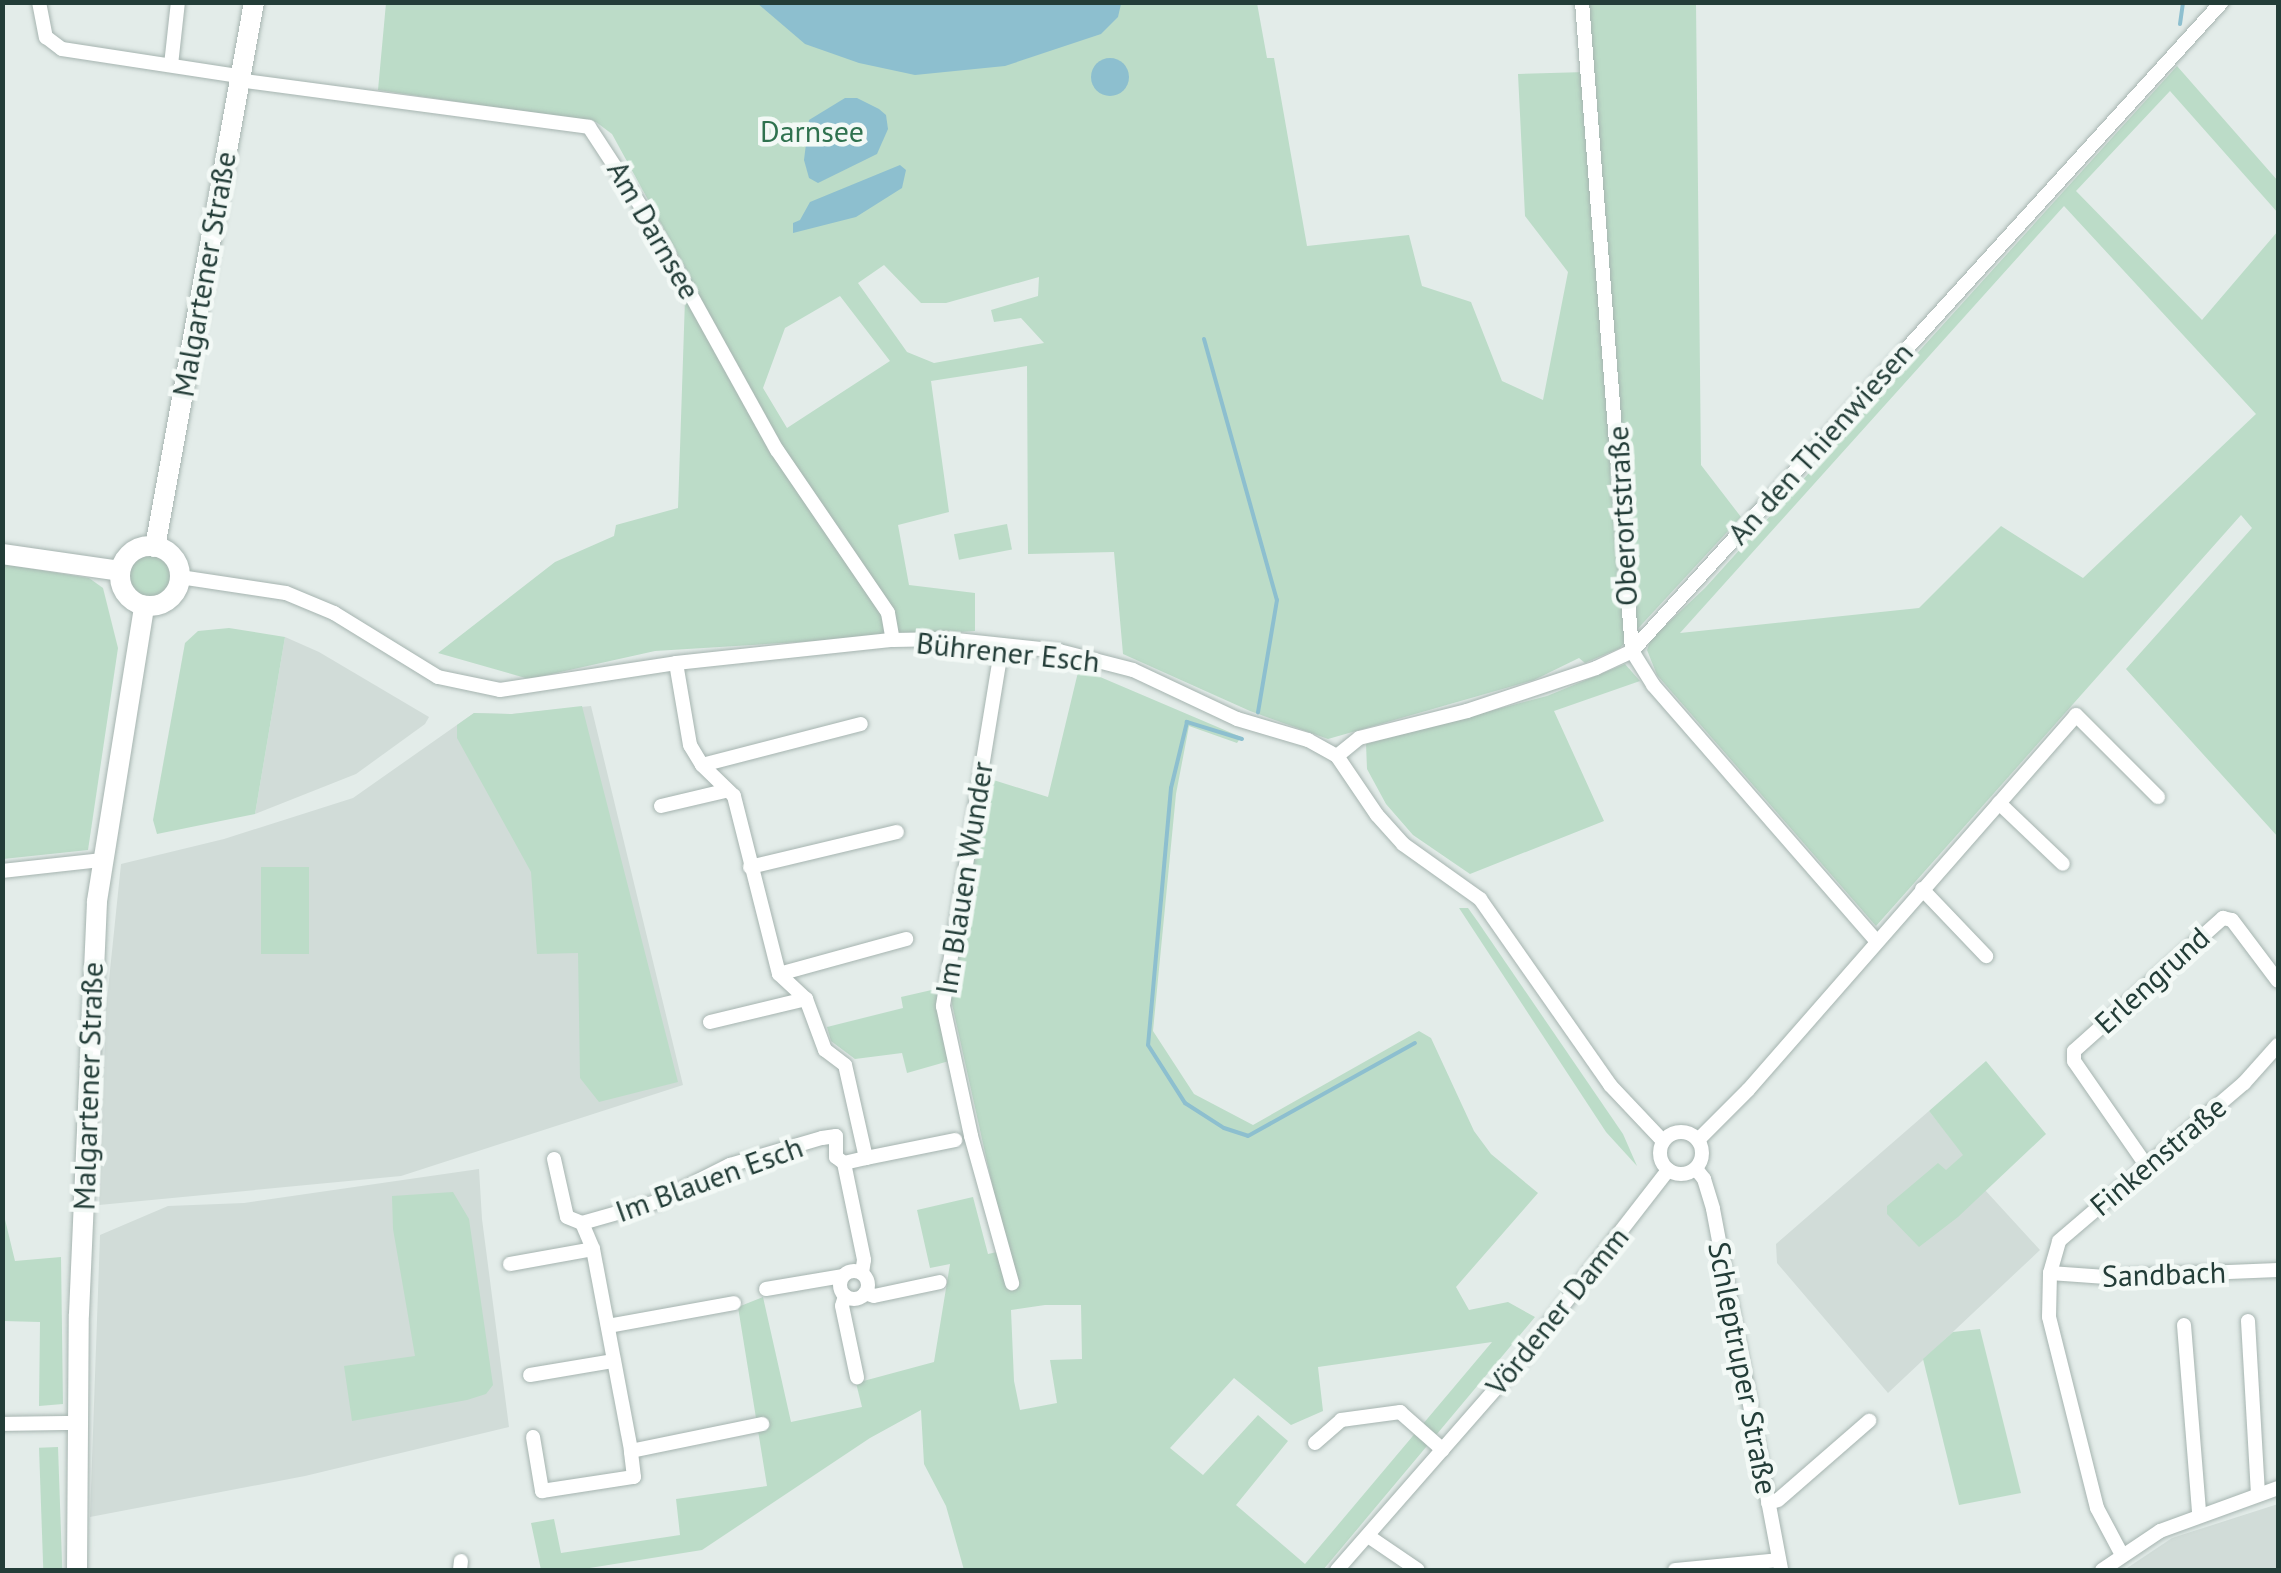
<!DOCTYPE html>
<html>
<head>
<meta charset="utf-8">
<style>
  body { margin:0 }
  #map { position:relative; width:2281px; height:1573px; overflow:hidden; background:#e3ece9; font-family:"PT Sans",sans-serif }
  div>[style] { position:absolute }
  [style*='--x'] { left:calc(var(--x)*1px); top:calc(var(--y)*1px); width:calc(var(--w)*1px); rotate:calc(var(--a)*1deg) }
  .built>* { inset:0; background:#d1dcd8 }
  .green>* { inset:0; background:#bcdcc8; transform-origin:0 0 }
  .round { border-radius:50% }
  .water>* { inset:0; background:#8dbfcf }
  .stream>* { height:4px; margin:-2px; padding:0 2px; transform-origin:2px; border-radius:2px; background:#8dbfcf }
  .roads { filter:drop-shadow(0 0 2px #a6b4b0) drop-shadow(0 0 2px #a6b4b0) }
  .street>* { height:14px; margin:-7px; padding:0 7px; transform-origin:7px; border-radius:7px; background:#fff }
  .street>.ring { margin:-7px; padding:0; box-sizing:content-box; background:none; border:14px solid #fff; border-radius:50% }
  .secondary>* { height:20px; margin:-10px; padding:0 10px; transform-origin:10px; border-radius:10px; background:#fff }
  .secondary>.ring { margin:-10px; padding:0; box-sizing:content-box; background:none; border:20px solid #fff; border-radius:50% }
  span { translate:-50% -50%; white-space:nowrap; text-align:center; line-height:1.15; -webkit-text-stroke:9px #f3f9f6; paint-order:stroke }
  .park-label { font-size:30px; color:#2f724f }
  .street-label { font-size:30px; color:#233d38 }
  .frame { position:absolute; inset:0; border:5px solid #233d38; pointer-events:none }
</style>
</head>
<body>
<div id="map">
  <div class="built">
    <div style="clip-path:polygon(285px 637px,319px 652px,429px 717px,425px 724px,356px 774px,255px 814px)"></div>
    <div style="clip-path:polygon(591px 706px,683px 1085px,401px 1176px,99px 1205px,106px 1009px,121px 864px,224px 839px,353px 798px,474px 713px,512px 714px)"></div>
    <div style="clip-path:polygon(1929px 1111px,1989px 1186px,1985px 1190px,2040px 1250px,1888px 1393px,1777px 1263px,1776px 1244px)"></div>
    <div style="clip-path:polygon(479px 1169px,482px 1219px,509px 1427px,305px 1476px,90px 1517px,100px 1235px,168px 1206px,244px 1203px)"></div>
    <div style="clip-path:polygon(2278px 1504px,2278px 1570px,2124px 1570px,2172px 1538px)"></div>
  </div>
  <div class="green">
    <div style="clip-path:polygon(evenodd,386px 3px,1257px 3px,1267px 58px,1274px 58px,1307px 246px,1409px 235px,1422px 286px,1471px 302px,1502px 381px,1543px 400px,1568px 272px,1525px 216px,1518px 74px,1586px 72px,1581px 3px,1696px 3px,1701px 465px,1741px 517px,1620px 648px,1585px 663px,1579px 658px,1534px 680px,1328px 739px,1250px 711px,1123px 654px,1114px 552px,1028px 554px,1027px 366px,931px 381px,949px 512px,898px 525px,909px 585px,975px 593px,975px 631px,655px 651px,529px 679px,438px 653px,555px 562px,614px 536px,616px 525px,678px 508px,686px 269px,612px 134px,596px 122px,378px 90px,386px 3px,884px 265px,921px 303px,946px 303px,1039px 277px,1038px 296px,991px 310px,994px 322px,1021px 318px,1044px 343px,934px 363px,907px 352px,858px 283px,884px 265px,386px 3px,840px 296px,890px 361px,787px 428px,763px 388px,785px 328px,840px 296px)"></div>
    <div style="clip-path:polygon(evenodd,2177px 66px,2278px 181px,2278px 213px,2170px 91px,2076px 191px,2202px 320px,2278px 231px,2278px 837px,2126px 669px,2252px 528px,2241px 515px,1876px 926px,1657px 675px,1647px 650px,1651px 639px,1705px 588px,2177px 66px,2064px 206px,2256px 414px,2083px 578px,2001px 526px,1919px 608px,1680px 633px,2064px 206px)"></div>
    <div style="left:1007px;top:524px;width:26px;height:54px;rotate:79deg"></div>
    <div class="round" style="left:128px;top:554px;width:44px;height:44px"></div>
    <div style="clip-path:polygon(2px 564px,89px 578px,103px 588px,118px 648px,88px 850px,3px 859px)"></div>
    <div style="clip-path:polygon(229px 628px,285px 637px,255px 814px,157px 834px,153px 820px,185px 643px,198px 631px)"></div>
    <div style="clip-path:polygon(1625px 664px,1640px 681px,1554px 711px,1604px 821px,1470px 874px,1413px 835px,1386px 804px,1367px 769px,1366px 744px,1547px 696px)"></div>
    <div style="clip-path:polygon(evenodd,1079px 668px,1241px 737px,1237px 743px,1189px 726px,1176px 794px,1153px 1031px,1194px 1094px,1253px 1125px,1419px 1031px,1431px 1038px,1474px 1131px,1491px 1154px,1538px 1193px,1456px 1287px,1469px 1310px,1508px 1302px,1535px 1317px,1323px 1570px,964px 1570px,946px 1506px,924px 1464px,921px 1410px,870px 1438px,702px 1550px,577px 1570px,541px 1570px,531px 1523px,554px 1519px,561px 1553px,680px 1535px,676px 1499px,767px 1486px,738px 1307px,763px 1297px,791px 1422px,862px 1407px,856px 1383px,934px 1362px,950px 1264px,930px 1268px,917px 1210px,973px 1197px,988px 1254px,997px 1252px,998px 1211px,950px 995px,987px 778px,1048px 797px,1079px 668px,1045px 1305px,1081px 1305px,1082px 1359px,1050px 1360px,1057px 1403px,1020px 1410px,1014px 1381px,1011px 1310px,1045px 1305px,1079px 668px,1492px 1342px,1305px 1564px,1236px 1505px,1288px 1441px,1258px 1415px,1203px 1475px,1170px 1448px,1234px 1378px,1291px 1425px,1323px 1411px,1318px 1367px,1492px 1342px)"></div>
    <div style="clip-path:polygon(582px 706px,678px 1082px,599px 1102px,580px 1078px,578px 953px,537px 954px,531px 872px,457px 738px,457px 725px,474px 713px,512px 714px)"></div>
    <div style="left:261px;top:867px;width:48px;height:87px"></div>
    <div style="clip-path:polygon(1459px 908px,1468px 908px,1478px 922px,1623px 1134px,1637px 1166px,1606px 1132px)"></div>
    <div style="clip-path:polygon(936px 989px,949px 1061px,907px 1073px,902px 1053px,855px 1059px,831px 1041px,827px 1027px,903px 1008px,901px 997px)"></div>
    <div style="clip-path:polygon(1986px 1061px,2046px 1134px,1958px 1217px,1919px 1247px,1887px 1214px,1887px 1206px,1938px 1163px,1946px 1170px,1963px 1155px,1929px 1111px)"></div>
    <div style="clip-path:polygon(453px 1192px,469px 1219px,493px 1385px,486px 1394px,467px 1400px,352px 1421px,344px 1366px,415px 1356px,393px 1229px,392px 1196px)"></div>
    <div style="clip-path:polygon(2px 1207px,15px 1261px,61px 1257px,63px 1404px,39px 1406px,40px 1322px,3px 1321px)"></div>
    <div style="clip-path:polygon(1980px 1329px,2021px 1493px,1959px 1505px,1923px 1359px,1953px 1332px)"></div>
    <div style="left:58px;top:1447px;width:123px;height:19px;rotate:88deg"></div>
  </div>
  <div class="water">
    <div style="clip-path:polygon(757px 3px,1121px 2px,1121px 4px,1118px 17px,1101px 34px,1005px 66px,915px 75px,859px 63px,805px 44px)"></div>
    <div class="round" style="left:1091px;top:58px;width:38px;height:38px"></div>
    <div style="clip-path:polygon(845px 98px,857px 98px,879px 109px,886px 115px,888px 129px,877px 154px,818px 183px,809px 178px,804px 160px,809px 120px)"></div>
    <div style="clip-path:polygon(900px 165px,906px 170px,902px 188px,856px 217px,793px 233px,793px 223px,800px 220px,810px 202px)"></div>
  </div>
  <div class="stream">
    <div style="--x:2180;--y:24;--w:22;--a:-82"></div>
    <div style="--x:1204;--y:339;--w:271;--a:74.4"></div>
    <div style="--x:1277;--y:600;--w:114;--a:99.6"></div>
    <div style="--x:1242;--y:739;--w:58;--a:-162.8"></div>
    <div style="--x:1187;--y:722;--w:68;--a:103.6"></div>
    <div style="--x:1171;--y:788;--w:258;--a:95.1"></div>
    <div style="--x:1148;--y:1045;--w:69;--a:57.5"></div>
    <div style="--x:1185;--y:1103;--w:46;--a:32.7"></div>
    <div style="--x:1224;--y:1128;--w:25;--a:18"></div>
    <div style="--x:1248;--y:1136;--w:191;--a:-29.1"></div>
  </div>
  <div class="roads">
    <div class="street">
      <div style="--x:39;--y:2;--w:36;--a:79"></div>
      <div style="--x:46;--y:37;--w:20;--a:37"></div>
      <div style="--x:62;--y:49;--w:179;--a:8.7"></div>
      <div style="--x:1582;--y:2;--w:651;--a:85.59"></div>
      <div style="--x:1632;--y:651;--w:40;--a:58"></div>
      <div style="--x:1653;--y:685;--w:340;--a:48.9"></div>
      <div style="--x:171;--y:65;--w:63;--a:-83.7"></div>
      <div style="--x:238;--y:80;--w:354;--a:7.6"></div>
      <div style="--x:589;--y:127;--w:104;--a:56.8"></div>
      <div style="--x:646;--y:214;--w:270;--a:61"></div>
      <div style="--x:777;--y:450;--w:197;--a:55.7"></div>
      <div style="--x:888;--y:613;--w:27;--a:80"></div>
      <div style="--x:180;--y:577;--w:107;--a:8.6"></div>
      <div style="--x:286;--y:593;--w:52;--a:22.6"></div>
      <div style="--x:334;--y:613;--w:122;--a:31.6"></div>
      <div style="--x:438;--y:677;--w:63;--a:11.8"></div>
      <div style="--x:500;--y:690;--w:178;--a:-8.7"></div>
      <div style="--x:676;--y:663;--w:218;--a:-6.1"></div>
      <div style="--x:893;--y:640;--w:54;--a:-1.1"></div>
      <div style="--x:947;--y:639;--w:113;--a:6.1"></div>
      <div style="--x:1059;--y:651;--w:76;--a:14.4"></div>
      <div style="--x:1133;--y:670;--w:115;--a:25.2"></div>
      <div style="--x:1237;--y:719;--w:74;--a:16.5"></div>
      <div style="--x:1308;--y:740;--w:33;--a:29"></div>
      <div style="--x:1337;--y:756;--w:71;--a:55.9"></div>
      <div style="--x:1377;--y:815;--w:39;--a:48"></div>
      <div style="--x:1403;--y:844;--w:95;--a:35.5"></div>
      <div style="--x:1480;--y:899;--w:227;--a:55"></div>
      <div style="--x:1610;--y:1085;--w:77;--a:46.6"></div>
      <div style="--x:1002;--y:645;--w:366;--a:99.3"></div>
      <div style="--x:943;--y:1006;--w:133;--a:77.8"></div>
      <div style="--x:971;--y:1136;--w:153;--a:74.4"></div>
      <div style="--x:1337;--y:756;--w:28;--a:-39"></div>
      <div style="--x:1359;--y:738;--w:111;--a:-14"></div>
      <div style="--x:1467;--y:711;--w:136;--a:-18.4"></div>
      <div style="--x:1596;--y:668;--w:40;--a:-25"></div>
      <div style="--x:1632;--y:651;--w:877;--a:-47.73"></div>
      <div style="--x:702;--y:765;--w:164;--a:-14.5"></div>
      <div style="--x:1999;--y:803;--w:88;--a:43.6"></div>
      <div style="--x:661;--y:806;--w:66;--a:-13.2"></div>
      <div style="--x:750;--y:867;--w:151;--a:-13.4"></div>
      <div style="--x:2;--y:871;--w:101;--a:-6.3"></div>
      <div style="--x:1922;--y:889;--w:93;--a:46.3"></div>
      <div style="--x:779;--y:974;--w:132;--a:-15.4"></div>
      <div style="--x:710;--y:1022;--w:99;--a:-13.5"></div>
      <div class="ring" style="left:1660px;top:1132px;width:28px;height:28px"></div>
      <div style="--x:1698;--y:1140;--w:71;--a:-45"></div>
      <div style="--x:1748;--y:1090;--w:498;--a:-48.8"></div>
      <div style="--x:2076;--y:715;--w:116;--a:45"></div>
      <div style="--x:866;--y:1158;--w:91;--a:-11.4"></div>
      <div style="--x:554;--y:1159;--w:59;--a:77.4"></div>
      <div style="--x:567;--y:1217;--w:16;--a:22"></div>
      <div style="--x:582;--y:1223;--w:77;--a:-15.8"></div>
      <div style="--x:656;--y:1202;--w:83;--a:-26.6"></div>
      <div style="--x:730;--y:1165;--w:96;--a:-16.4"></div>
      <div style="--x:822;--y:1138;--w:14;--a:-8"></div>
      <div style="--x:836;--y:1136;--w:21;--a:90"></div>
      <div style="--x:836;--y:1157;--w:10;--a:37"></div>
      <div style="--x:844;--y:1163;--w:23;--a:-13"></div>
      <div style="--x:866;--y:1158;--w:95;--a:-102.7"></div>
      <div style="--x:845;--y:1065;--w:25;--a:-143"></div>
      <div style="--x:825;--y:1050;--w:54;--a:-110.4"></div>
      <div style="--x:806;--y:999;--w:37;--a:-137"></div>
      <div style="--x:779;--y:974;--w:184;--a:-104.2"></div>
      <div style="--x:734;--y:796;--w:45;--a:-135.9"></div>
      <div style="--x:702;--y:765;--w:23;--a:-121"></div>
      <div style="--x:690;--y:745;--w:83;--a:-99.7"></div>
      <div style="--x:844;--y:1163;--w:99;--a:78.3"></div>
      <div style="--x:864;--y:1260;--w:13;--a:99"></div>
      <div style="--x:2146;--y:1165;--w:126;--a:-124.7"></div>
      <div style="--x:2074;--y:1061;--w:10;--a:-90"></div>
      <div style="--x:2074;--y:1051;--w:200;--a:-41.8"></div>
      <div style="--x:2223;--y:918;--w:9;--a:13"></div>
      <div style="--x:2232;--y:920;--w:76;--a:53"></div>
      <div style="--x:1696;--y:1169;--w:13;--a:51"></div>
      <div style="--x:1704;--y:1179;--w:31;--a:73"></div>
      <div style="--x:1713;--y:1209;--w:367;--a:79.3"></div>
      <div style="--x:582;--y:1223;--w:28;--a:67"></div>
      <div style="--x:593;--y:1249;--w:206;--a:79.3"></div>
      <div style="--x:631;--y:1451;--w:134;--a:-11.6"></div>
      <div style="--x:510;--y:1264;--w:84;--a:-10.2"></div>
      <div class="ring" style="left:840px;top:1271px;width:14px;height:14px"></div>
      <div style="--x:2050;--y:1273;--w:56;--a:4.1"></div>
      <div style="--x:2106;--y:1277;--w:172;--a:-2.3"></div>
      <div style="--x:766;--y:1289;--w:77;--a:-9.7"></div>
      <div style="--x:865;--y:1293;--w:9;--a:18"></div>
      <div style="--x:874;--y:1296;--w:67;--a:-12"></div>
      <div style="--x:845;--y:1296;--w:10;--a:107"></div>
      <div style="--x:842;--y:1306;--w:73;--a:78.1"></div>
      <div style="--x:2248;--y:1321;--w:174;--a:86.7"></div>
      <div style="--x:2184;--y:1325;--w:189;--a:85.4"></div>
      <div style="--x:608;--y:1326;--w:128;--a:-10.3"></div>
      <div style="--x:530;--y:1375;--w:85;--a:-9.5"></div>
      <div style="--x:2;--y:1424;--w:74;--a:-0.8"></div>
      <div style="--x:533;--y:1437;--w:55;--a:80.5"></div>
      <div style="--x:542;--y:1491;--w:93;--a:-8.7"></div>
      <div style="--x:634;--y:1477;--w:26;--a:-97"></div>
      <div style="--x:1315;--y:1443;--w:35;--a:-41"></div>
      <div style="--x:1341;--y:1420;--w:60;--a:-7.7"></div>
      <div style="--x:1400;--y:1412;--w:57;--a:41.5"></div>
      <div style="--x:1768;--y:1503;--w:10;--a:-17"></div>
      <div style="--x:1778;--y:1500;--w:121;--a:-41"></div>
      <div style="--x:1368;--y:1536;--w:60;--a:34.2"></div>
      <div style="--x:2122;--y:1555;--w:53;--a:-118"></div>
      <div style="--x:2097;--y:1508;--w:197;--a:-104.1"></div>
      <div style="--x:2049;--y:1317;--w:44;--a:-88.7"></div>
      <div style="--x:2050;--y:1273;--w:33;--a:-74"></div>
      <div style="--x:2059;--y:1241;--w:243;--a:-40.5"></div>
      <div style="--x:2244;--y:1083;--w:51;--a:-48.2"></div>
      <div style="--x:460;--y:1570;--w:9;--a:-84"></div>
      <div style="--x:1337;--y:1570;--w:278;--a:-48.8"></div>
      <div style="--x:1520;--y:1361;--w:242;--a:-52.2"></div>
      <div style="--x:1675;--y:1570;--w:104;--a:-5.5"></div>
      <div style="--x:2102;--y:1570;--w:70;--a:-33.9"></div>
      <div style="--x:2160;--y:1531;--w:126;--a:-20"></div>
    </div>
    <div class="secondary">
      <div class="ring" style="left:120px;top:546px;width:40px;height:40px"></div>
      <div style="--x:155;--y:547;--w:554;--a:-79.7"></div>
      <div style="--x:2;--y:554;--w:119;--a:8.2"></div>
      <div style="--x:77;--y:1570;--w:256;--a:-89.6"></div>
      <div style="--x:79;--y:1314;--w:413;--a:-87.5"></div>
      <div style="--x:97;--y:901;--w:299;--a:-80.9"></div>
    </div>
  </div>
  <div class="park-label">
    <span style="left:812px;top:131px">Darnsee</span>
  </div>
  <div class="street-label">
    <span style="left:654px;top:230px;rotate:60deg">Am Darnsee</span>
    <span style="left:204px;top:274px;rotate:-80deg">Malgartener Straße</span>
    <span style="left:1820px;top:443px;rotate:-48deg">An den Thienwiesen</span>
    <span style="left:1622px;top:516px;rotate:-93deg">Oberortstraße</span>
    <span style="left:1008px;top:652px;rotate:6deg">Bührener Esch</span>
    <span style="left:964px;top:878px;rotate:-81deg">Im Blauen Wunder</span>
    <span style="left:2152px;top:980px;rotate:-42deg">Erlengrund</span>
    <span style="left:88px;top:1086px;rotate:-88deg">Malgartener Straße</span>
    <span style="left:2158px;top:1156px;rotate:-40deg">Finkenstraße</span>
    <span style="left:709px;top:1179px;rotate:-20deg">Im Blauen Esch</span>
    <span style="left:2164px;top:1274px;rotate:-2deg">Sandbach</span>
    <span style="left:1557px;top:1311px;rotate:-51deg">Vördener Damm</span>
    <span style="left:1743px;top:1368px;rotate:79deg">Schleptruper Straße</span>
  </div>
  <div class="frame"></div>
</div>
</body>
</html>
